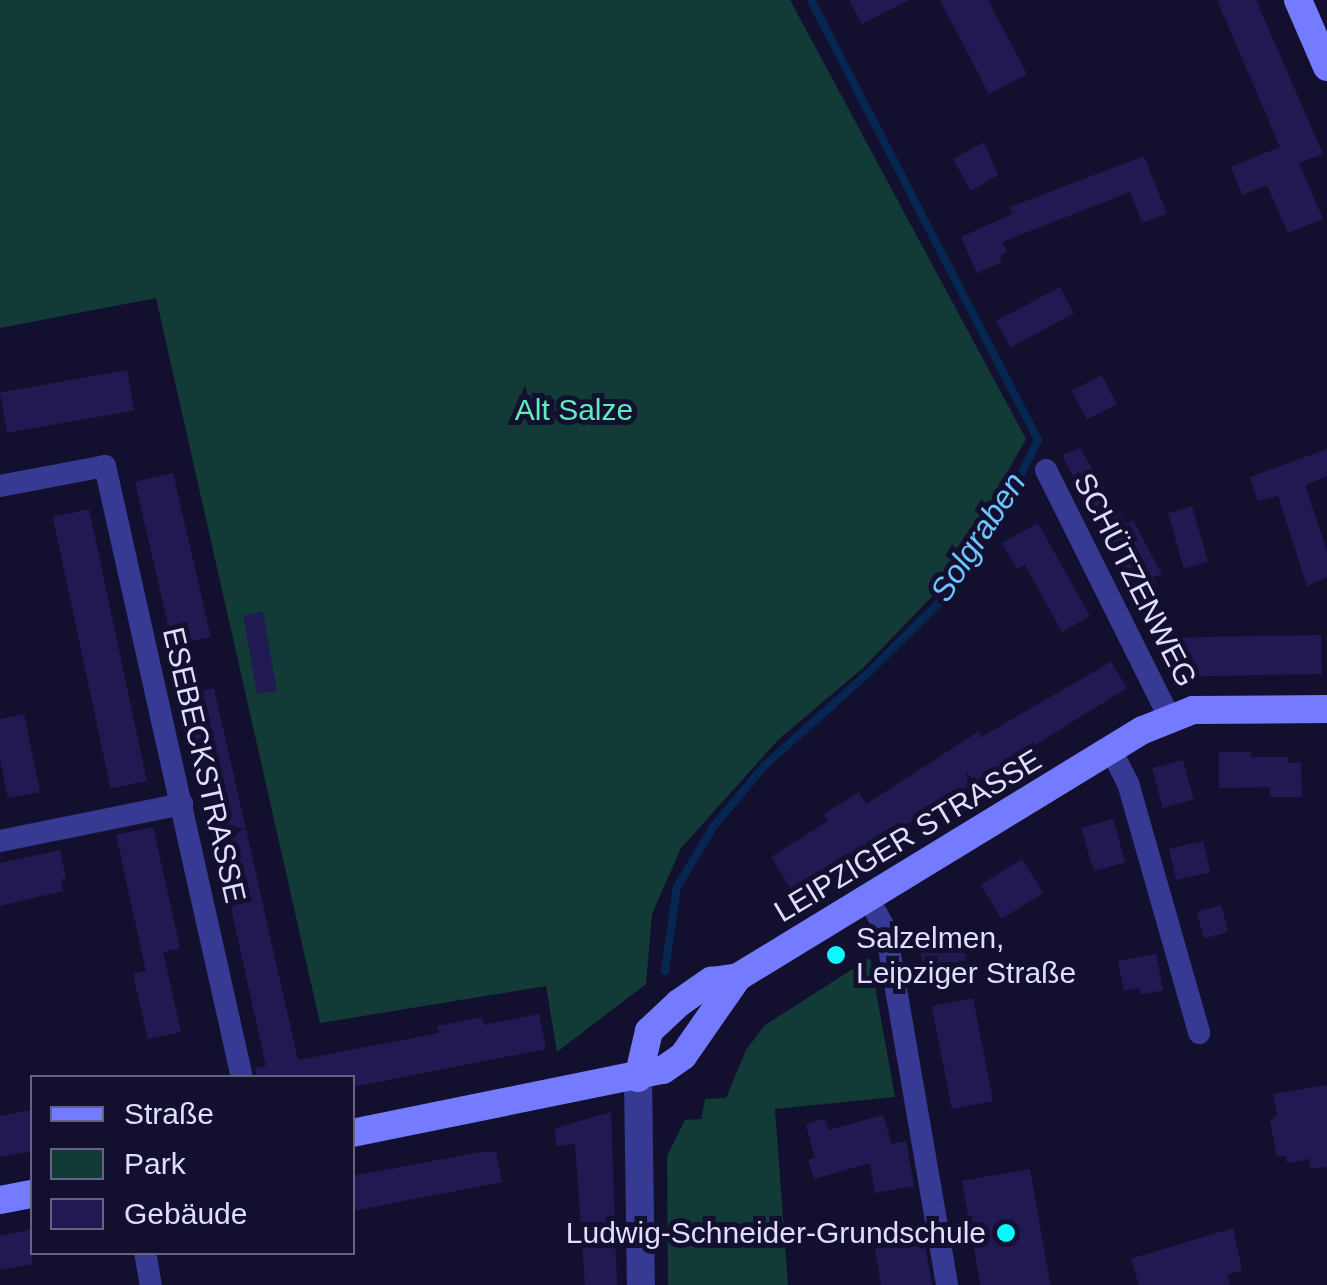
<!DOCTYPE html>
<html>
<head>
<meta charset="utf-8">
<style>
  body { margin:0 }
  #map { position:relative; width:1327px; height:1285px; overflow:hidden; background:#13102f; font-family:Helvetica,sans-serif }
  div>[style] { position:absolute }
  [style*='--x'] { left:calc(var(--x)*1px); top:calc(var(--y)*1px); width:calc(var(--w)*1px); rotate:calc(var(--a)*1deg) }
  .green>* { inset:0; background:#123a36 }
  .stream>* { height:8px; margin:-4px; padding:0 4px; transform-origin:4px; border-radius:4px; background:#062752 }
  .building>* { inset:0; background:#211a52; transform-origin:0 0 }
  .minor>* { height:22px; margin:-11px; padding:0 11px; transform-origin:11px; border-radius:11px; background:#373a92 }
  .tertiary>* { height:28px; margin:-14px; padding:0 14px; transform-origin:14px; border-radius:14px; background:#373a92 }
  .secondary>* { height:28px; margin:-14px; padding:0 14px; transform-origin:14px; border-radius:14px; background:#757bff }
  .dots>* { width:28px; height:28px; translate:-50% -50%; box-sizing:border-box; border:5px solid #13102f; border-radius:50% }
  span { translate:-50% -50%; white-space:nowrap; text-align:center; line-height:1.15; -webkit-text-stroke:10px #13102f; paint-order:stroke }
  .park-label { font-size:30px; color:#5eebbe }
  .street-label { font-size:30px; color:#dfdeff }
  .poi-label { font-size:30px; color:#dfdeff }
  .left { translate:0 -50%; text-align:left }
  .right { translate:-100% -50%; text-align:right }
  .water-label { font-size:32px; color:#6cc6ff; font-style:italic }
  .legend { position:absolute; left:30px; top:1075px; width:325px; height:180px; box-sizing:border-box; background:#13102f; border:2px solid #656282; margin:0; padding:12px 18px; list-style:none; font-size:30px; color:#dfdeff }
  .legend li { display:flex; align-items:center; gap:20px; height:50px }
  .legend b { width:50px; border:2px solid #656282 }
</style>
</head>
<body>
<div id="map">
  <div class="green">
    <div style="clip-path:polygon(0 0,790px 0,1026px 439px,944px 584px,863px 668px,778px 740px,681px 848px,652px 914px,646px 984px,557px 1052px,546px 986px,320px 1023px,156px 298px,0 328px)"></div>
    <div style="clip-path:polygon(870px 958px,895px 1097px,775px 1109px,788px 1285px,668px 1285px,667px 1156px,685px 1120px,701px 1119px,705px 1099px,726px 1098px,746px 1050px,765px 1025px)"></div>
  </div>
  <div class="stream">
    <div style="--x:665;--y:971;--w:85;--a:-81.9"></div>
    <div style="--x:677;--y:887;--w:70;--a:-59"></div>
    <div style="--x:713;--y:827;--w:80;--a:-50.1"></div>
    <div style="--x:764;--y:766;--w:140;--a:-41.8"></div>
    <div style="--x:868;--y:673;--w:114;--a:-44.6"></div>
    <div style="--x:949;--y:593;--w:98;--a:-56.6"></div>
    <div style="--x:1003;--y:511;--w:79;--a:-63.8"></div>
    <div style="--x:1038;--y:440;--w:495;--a:-117.3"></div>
  </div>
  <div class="building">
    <div style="clip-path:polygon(849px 0,909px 0,862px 24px)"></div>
    <div style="clip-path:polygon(940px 0,988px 0,1027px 74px,989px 94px)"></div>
    <div style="clip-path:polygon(1217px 0,1256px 0,1323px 154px,1299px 163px,1323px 219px,1288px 233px,1267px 185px,1242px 195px,1231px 167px,1280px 147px)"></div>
    <div style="clip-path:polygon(984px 142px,998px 175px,971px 191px,953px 159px)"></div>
    <div style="clip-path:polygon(1144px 156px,1167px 214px,1142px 223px,1130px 192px,1002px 242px,1007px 252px,999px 256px,1002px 262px,977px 273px,961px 237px,1012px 214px,1010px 207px)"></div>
    <div style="left:1060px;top:287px;width:30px;height:72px;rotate:62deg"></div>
    <div style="left:127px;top:370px;width:41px;height:129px;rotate:80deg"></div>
    <div style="left:1102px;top:375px;width:33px;height:34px;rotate:63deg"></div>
    <div style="clip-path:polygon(1080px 448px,1126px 524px,1133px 520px,1162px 575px,1153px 577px,1165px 608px,1149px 617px,1062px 455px)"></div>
    <div style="clip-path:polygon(1327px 449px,1327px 476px,1305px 485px,1327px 552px,1327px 577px,1307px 586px,1278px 496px,1258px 501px,1250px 477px)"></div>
    <div style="left:173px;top:473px;width:168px;height:39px;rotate:77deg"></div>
    <div style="left:1192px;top:506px;width:58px;height:25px;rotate:74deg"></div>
    <div style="left:89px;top:509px;width:278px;height:37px;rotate:78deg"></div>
    <div style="clip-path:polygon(1038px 523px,1090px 616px,1062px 632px,1025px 565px,1017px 569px,1002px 543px)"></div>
    <div style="left:263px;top:612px;width:80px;height:20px;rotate:80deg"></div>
    <div style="left:1321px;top:635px;width:39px;height:151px;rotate:89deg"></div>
    <div style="clip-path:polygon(1111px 662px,1127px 688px,794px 894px,771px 857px,828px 821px,824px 814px,859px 792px,866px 804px,978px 732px,981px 737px)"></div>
    <div style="clip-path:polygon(214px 688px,298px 1060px,439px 1033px,437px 1026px,482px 1017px,484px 1025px,539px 1014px,546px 1049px,352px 1087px,352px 1078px,257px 1078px,255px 1068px,266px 1066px,184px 695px)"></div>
    <div style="clip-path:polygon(24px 714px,40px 792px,8px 798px,0 759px,0 719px)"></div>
    <div style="clip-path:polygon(1219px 752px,1251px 752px,1251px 757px,1288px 757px,1288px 763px,1301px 763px,1302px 797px,1270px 797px,1270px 787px,1219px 788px)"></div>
    <div style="left:1183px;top:760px;width:41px;height:32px;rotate:75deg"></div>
    <div style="left:1113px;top:819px;width:45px;height:33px;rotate:74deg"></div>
    <div style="clip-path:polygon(153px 827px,180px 948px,163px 952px,181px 1032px,148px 1039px,133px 974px,146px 971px,116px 835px)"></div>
    <div style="left:1203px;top:841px;width:32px;height:35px;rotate:77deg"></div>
    <div style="clip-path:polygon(60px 850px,66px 879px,61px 880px,63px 891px,0 906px,0 863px)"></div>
    <div style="left:1022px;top:859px;width:40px;height:49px;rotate:58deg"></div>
    <div style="left:1221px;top:905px;width:28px;height:25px;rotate:75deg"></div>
    <div style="left:961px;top:930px;width:31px;height:43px;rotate:81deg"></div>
    <div style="clip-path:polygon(1156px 954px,1163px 990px,1141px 995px,1139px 988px,1124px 991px,1118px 961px)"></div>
    <div style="left:973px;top:998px;width:105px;height:42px;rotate:79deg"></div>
    <div style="clip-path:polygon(1327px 1085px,1327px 1167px,1311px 1169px,1309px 1159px,1287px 1163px,1286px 1156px,1277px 1157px,1270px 1121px,1277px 1115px,1273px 1094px)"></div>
    <div style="clip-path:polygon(32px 1110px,32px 1151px,0 1157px,0 1116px)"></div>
    <div style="clip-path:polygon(611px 1112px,617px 1285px,585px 1285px,575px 1144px,556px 1146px,555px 1128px)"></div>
    <div style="clip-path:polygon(883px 1115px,892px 1144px,906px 1141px,914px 1186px,875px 1193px,870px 1163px,814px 1179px,808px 1159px,815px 1158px,806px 1124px,825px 1119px,829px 1130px)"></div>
    <div style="clip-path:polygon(481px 1152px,496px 1152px,502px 1182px,352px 1211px,352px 1176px)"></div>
    <div style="left:1030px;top:1169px;width:118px;height:69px;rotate:80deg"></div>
    <div style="clip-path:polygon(1233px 1228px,1242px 1270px,1227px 1275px,1230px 1285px,1139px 1285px,1131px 1259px)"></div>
    <div style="clip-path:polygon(32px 1229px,32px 1264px,0 1270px,0 1236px)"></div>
    <div style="clip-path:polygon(922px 1229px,932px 1285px,881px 1285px,873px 1237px)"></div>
  </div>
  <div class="minor">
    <div style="--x:1046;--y:470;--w:276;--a:63.5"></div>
    <div style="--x:0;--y:486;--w:107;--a:-10.8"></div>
    <div style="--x:105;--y:466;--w:627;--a:77.38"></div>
    <div style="--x:1111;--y:750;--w:37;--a:63"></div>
    <div style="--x:1128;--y:783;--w:260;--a:74.1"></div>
    <div style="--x:0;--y:841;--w:186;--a:-11.5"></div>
    <div style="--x:868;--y:898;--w:38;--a:61"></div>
    <div style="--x:886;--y:931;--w:359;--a:80.2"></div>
    <div style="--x:145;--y:1252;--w:34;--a:80"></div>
  </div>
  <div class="tertiary">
    <div style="--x:638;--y:1078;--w:207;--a:89.2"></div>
  </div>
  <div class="secondary">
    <div style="--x:1298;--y:0;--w:73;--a:66.6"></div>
    <div style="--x:638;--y:1078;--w:48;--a:-76.8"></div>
    <div style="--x:649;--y:1031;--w:41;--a:-43"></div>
    <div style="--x:679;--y:1003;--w:39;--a:-35"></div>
    <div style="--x:711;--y:981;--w:27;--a:-8"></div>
    <div style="--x:738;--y:977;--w:474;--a:-31.4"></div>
    <div style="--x:1143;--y:730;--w:54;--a:-21.8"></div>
    <div style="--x:1193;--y:710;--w:134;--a:-0.4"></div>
    <div style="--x:352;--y:1133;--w:317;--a:-11.5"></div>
    <div style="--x:663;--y:1070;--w:24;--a:-35"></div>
    <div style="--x:683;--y:1056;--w:96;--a:-55.2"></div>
    <div style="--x:0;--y:1200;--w:33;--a:-11"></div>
  </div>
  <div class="dots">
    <div style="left:836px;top:955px;background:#0af8ff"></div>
    <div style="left:1006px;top:1233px;background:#0af8ff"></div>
  </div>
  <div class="park-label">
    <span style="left:574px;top:410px">Alt Salze</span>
  </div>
  <div class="street-label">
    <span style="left:1135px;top:580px;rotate:63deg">SCHÜTZENWEG</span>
    <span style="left:204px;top:765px;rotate:77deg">ESEBECKSTRASSE</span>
    <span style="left:908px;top:836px;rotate:-31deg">LEIPZIGER STRASSE</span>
  </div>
  <div class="poi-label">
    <span class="left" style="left:856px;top:955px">Salzelmen,<br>Leipziger Straße</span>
    <span class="right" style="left:986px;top:1233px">Ludwig-Schneider-Grundschule</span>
  </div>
  <div class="water-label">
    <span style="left:978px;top:537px;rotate:-57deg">Solgraben</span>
  </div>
  <ul class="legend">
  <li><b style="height:12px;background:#757bff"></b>Straße</li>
  <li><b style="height:28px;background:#123a36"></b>Park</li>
  <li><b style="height:28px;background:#211a52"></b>Gebäude</li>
  </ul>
</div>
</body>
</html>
